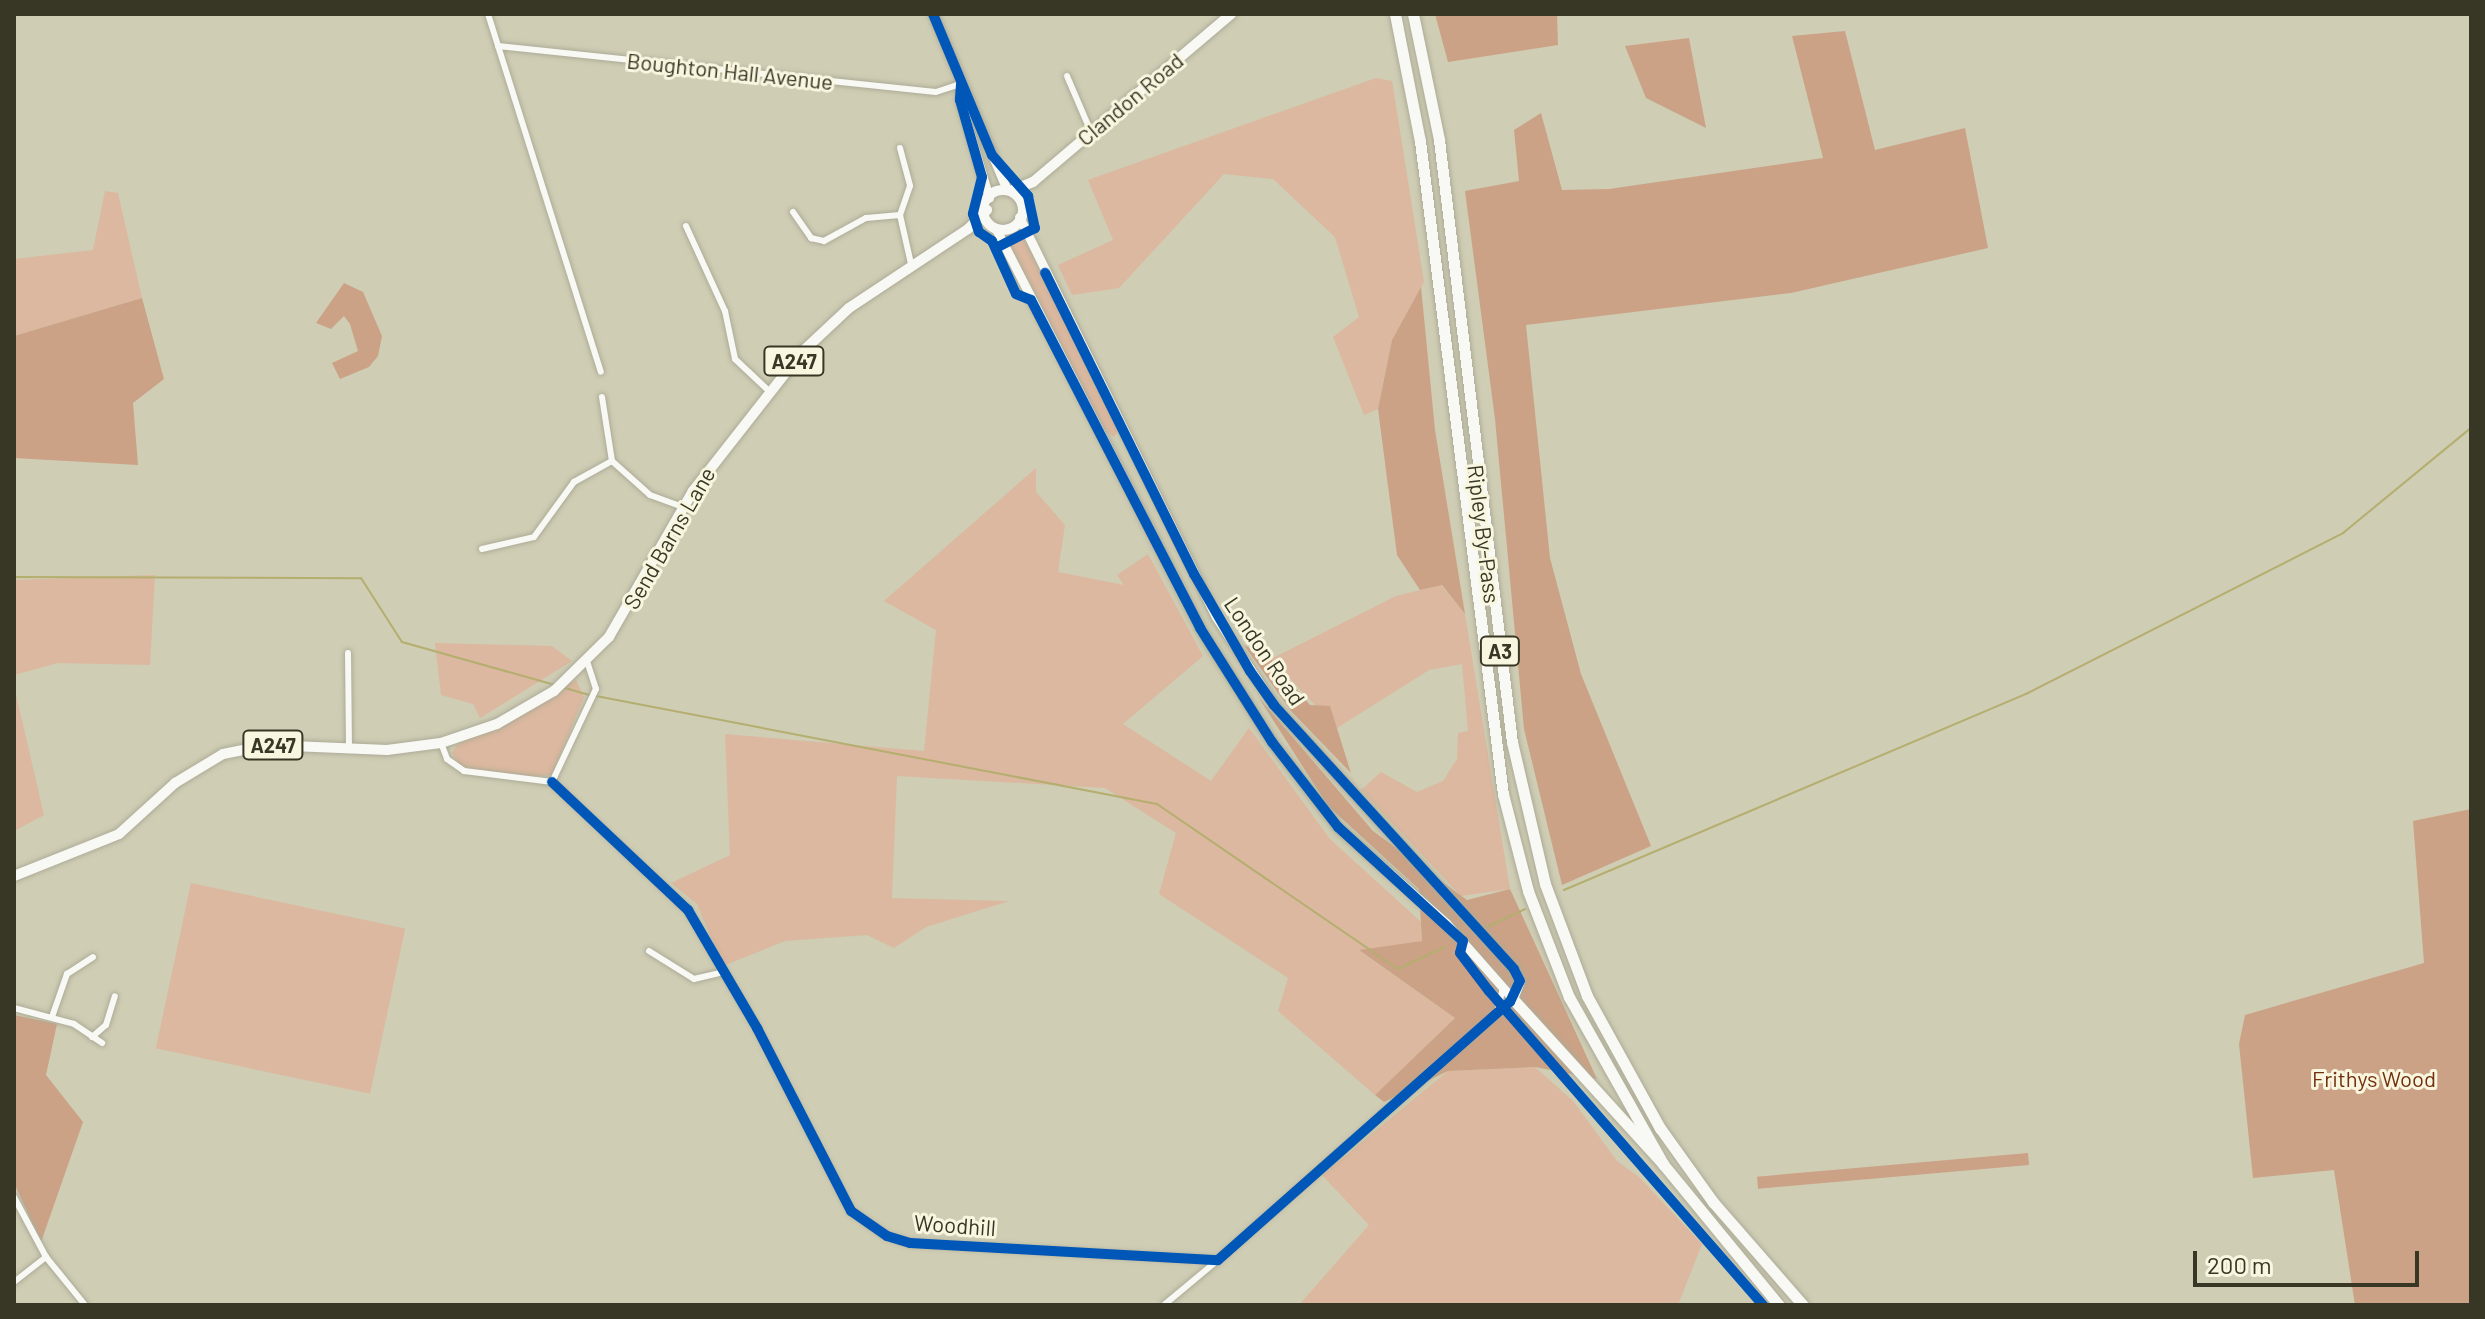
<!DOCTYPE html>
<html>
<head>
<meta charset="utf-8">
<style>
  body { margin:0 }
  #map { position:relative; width:2485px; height:1319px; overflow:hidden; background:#cfcdb4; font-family:Barlow,sans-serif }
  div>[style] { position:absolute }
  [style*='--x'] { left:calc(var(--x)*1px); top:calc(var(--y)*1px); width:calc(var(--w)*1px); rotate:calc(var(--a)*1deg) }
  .green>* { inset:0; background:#dbb89f; transform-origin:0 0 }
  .forest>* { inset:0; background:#cba286; transform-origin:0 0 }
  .stream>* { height:2px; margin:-1px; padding:0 1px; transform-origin:1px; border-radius:1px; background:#b4ae6f }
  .roads { filter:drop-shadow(0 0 2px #adab97) drop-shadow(0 0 2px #adab97) }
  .street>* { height:6px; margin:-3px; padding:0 3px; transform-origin:3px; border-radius:3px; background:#f8f8f4 }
  .secondary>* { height:9px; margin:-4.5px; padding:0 4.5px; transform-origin:4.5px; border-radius:4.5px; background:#f8f8f4 }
  .primary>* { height:10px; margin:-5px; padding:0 5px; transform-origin:5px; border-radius:5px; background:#f8f8f4 }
  .primary>.ring { margin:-5px; padding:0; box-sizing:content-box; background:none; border:10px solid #f8f8f4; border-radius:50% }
  .highway>* { height:11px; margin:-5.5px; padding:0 5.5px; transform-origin:5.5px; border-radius:5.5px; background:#f8f8f4 }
  .cycleway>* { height:10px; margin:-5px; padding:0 5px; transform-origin:5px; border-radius:5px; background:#0057b8 }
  span { translate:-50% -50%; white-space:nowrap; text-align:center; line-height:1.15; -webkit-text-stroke:6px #f8f6df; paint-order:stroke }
  .shield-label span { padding:2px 6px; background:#f8f6df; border:2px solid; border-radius:6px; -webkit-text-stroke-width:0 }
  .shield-label { font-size:20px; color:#383624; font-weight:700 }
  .street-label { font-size:22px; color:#383624 }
  .park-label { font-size:22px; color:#73300f }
  .frame { position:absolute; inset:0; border:16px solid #383624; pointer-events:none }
  .scale { position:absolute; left:2193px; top:1251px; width:226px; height:36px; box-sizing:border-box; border:4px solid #383624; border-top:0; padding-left:10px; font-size:24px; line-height:28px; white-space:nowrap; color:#383624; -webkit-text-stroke:6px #f8f6df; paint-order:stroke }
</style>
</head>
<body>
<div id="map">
  <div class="green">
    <div style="clip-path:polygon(1376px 78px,1392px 81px,1424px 282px,1392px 340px,1378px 409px,1364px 415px,1333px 337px,1359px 317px,1335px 237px,1273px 179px,1224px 174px,1119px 288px,1072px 295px,1058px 265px,1113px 240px,1088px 180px)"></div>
    <div style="clip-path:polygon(105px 191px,118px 193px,142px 298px,14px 336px,14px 259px,93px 250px)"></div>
    <div style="clip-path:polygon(1023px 237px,1119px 430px,1114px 437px,1104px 430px,1010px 244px)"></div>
    <div style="clip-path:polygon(1036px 468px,1036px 492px,1065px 525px,1058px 572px,1124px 585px,1117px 575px,1148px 554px,1203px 656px,1123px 724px,1211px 781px,1249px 728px,1330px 839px,1421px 922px,1422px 941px,1360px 951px,1455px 1018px,1375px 1095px,1278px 1011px,1288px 978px,1159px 894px,1176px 833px,1105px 788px,897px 776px,892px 898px,1009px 901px,926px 927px,894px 948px,867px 935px,785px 941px,723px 966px,697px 904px,671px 883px,730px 855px,725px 734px,924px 751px,936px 630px,884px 601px)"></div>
    <div style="clip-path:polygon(155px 575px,150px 665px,58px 663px,14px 675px,14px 580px)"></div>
    <div style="clip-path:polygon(1441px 585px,1465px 614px,1510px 889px,1461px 896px,1361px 790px,1381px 772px,1417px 792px,1443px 781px,1457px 759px,1458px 733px,1468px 731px,1462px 664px,1429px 670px,1337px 728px,1271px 659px,1396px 596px)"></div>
    <div style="clip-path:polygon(435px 643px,552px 646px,572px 661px,480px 718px,473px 704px,441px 695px)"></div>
    <div style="clip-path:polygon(576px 680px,584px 697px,552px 775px,522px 777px,461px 767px,452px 753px,457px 745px)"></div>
    <div style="clip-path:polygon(14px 686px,44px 815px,14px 831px)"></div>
    <div style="left:191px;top:883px;width:219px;height:169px;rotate:12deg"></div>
    <div style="clip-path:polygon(1535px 1067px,1573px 1101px,1617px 1161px,1639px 1177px,1702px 1244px,1678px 1305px,1299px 1305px,1369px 1225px,1322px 1175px,1448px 1071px)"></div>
  </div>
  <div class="forest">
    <div style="clip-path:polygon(1435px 14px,1557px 14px,1558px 45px,1448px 62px)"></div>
    <div style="clip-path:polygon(1845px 31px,1875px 150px,1965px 128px,1988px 248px,1791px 293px,1526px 325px,1550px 558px,1581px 674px,1651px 846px,1562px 885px,1524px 729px,1495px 419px,1465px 191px,1519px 181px,1514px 130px,1541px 113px,1562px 190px,1609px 189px,1823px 158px,1792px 36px)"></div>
    <div style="clip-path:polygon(1689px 38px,1706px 128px,1646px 98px,1625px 46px)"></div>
    <div style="clip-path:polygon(344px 283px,363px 292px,382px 336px,378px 356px,369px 367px,340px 379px,332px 363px,358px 351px,350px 324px,344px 316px,331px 329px,316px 323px)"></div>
    <div style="clip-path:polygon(1421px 287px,1435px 430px,1465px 614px,1442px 585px,1420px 590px,1397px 555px,1378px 409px,1392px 340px)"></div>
    <div style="clip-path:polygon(142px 298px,164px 379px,133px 403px,138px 465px,14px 458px,14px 336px)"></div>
    <div style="clip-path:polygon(1244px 645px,1271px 659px,1310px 705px,1330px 706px,1351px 773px,1291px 711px)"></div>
    <div style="clip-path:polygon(1259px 698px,1373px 831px,1467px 900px,1510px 889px,1597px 1079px,1535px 1067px,1448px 1071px,1384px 1102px,1375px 1095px,1455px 1018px,1359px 950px,1422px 941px,1419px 889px,1328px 806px)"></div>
    <div style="clip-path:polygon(2471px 809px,2471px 1305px,2355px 1305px,2334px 1170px,2253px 1178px,2239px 1044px,2245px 1015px,2424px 963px,2413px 821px)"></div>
    <div style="clip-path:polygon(14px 1015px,57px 1024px,46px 1075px,83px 1122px,41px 1242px,14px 1183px)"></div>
    <div style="left:2028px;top:1153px;width:12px;height:272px;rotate:85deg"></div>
  </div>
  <div class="stream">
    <div style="--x:14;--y:577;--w:347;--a:0.2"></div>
    <div style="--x:361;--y:578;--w:76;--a:57.4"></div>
    <div style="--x:402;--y:642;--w:159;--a:15.7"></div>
    <div style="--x:565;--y:688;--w:26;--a:16"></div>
    <div style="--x:596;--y:696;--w:571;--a:10.9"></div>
    <div style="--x:1157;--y:804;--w:292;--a:34.4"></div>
    <div style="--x:1398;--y:969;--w:52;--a:-25.1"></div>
    <div style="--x:1564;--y:890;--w:502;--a:-22.99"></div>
    <div style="--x:2026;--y:694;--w:356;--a:-26.9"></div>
    <div style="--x:2343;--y:533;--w:166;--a:-39.4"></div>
    <div style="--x:1487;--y:927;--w:42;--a:-25.3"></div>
  </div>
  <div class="roads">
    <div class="street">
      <div style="--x:488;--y:14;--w:375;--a:72.5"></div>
      <div style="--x:498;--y:46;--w:440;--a:6"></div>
      <div style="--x:936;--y:92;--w:26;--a:-18"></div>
      <div style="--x:1067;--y:76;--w:61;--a:66.8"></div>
      <div style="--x:900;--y:148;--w:39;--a:75"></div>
      <div style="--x:910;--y:186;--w:31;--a:109"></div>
      <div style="--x:900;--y:215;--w:50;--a:77.3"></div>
      <div style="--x:793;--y:212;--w:32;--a:55"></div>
      <div style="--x:811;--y:238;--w:13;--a:13"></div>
      <div style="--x:824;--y:241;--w:48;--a:-28.7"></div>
      <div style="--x:866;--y:218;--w:34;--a:-5"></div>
      <div style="--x:686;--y:226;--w:94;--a:65.4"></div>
      <div style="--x:725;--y:311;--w:49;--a:78.2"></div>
      <div style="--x:735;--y:359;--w:47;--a:43.3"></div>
      <div style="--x:602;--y:397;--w:65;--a:81.1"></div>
      <div style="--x:612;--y:461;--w:51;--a:41.8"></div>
      <div style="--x:650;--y:495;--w:35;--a:20"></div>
      <div style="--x:482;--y:549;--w:53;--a:-13"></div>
      <div style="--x:534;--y:537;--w:68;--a:-54"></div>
      <div style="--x:574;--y:482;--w:43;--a:-28.9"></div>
      <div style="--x:348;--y:653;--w:97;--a:89.4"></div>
      <div style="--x:441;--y:743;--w:17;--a:69"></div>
      <div style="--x:447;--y:759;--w:21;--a:35"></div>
      <div style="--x:464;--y:771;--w:89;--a:7.1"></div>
      <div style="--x:552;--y:782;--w:187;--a:43.3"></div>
      <div style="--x:688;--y:910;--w:137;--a:59.7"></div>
      <div style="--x:757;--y:1028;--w:206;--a:62.8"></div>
      <div style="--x:851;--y:1211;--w:44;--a:34.8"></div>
      <div style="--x:887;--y:1236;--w:24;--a:17"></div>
      <div style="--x:910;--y:1243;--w:308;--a:3.2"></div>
      <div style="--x:1218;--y:1260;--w:394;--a:-41.5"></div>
      <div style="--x:552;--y:782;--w:103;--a:-64.7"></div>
      <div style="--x:596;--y:689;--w:29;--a:-108"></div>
      <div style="--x:649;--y:951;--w:53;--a:31.9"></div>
      <div style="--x:694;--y:979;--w:28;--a:-13"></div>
      <div style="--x:14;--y:1008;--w:62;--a:14.9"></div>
      <div style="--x:74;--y:1024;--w:34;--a:34"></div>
      <div style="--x:1498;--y:1009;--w:23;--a:-77"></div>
      <div style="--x:52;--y:1017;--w:46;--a:-70.8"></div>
      <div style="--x:67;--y:974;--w:31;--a:-33"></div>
      <div style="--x:92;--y:1037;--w:18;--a:-41"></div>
      <div style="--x:106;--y:1025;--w:30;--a:-73"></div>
      <div style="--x:14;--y:1197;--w:68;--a:61.9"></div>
      <div style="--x:46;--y:1257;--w:62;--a:50.9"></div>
      <div style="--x:14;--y:1282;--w:41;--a:-38"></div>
      <div style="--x:1164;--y:1305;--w:70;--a:-39.8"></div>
    </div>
    <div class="secondary">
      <div style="--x:933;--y:14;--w:189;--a:67.2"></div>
      <div style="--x:961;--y:84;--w:16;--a:94"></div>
      <div style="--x:960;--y:100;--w:102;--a:73.5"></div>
      <div style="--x:997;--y:231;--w:446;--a:62.9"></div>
      <div style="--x:1200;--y:628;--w:135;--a:57.7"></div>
      <div style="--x:1272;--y:742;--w:108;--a:52.2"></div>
      <div style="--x:1338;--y:827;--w:144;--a:41.6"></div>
      <div style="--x:1446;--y:923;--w:101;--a:48.6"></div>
      <div style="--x:1513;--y:999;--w:19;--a:-69"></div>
      <div style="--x:1520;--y:981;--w:13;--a:-117"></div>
      <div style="--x:1514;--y:969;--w:357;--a:-132.3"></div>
      <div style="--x:1274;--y:705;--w:105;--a:-123.4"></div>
      <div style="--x:1216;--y:617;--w:446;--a:-116.2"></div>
    </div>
    <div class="primary">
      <div style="--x:1013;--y:190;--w:22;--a:-22"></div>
      <div style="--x:1033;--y:182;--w:260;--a:-40.3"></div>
      <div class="ring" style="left:983px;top:190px;width:30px;height:30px"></div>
      <div style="--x:14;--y:876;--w:113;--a:-21.8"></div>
      <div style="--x:119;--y:834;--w:76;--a:-42.3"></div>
      <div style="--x:175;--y:783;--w:56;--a:-31.1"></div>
      <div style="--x:223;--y:754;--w:46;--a:-11.3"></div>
      <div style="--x:268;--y:745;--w:119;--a:2.4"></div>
      <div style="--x:387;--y:750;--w:54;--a:-7.4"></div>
      <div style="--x:441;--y:743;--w:59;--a:-18.7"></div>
      <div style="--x:497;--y:724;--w:66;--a:-30.1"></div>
      <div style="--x:554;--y:691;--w:77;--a:-44.5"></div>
      <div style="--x:609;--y:637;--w:168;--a:-60.1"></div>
      <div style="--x:693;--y:491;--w:177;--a:-51.9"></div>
      <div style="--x:802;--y:352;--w:64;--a:-43.1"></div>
      <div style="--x:849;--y:308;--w:143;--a:-33.6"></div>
      <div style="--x:968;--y:229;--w:27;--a:-45"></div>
    </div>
    <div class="highway">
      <div style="--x:1395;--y:14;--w:129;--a:78.9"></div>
      <div style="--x:1420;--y:141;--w:658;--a:82.76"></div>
      <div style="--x:1503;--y:794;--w:100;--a:75.5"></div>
      <div style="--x:1528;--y:891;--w:114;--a:68.9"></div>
      <div style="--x:1569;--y:997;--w:192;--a:60.6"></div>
      <div style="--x:1413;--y:14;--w:129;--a:78.3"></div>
      <div style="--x:1439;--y:140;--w:606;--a:83.09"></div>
      <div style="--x:1512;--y:742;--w:146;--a:76.9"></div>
      <div style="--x:1545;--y:884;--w:120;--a:69.4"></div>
      <div style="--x:1587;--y:996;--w:151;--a:61.1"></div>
      <div style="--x:1660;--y:1128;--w:91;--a:54.4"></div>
      <div style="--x:1713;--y:1202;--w:137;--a:48.9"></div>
      <div style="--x:1513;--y:999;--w:223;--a:47.7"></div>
      <div style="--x:1663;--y:1164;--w:183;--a:50.6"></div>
    </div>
  </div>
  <div class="cycleway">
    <div style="--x:933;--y:14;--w:153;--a:67.3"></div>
    <div style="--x:992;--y:155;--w:55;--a:48.7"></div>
    <div style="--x:1028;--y:196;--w:33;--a:78"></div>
    <div style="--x:1035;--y:228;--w:44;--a:152.9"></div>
    <div style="--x:961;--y:84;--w:16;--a:94"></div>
    <div style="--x:960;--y:100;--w:80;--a:74.1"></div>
    <div style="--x:982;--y:177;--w:38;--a:104"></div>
    <div style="--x:973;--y:214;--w:19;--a:72"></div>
    <div style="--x:979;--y:232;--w:16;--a:35"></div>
    <div style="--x:992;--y:241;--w:58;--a:65.6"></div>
    <div style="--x:1016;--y:294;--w:16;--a:22"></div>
    <div style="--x:1031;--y:300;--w:369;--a:62.7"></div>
    <div style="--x:1200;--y:628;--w:135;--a:57.7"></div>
    <div style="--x:1272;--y:742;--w:108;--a:52.2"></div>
    <div style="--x:1338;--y:827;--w:169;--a:42.4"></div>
    <div style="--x:1463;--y:941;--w:12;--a:104"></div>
    <div style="--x:1460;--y:953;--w:48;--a:52.7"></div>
    <div style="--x:1489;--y:991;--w:417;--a:48.9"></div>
    <div style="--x:552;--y:782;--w:187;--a:43.3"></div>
    <div style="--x:688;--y:910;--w:137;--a:59.7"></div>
    <div style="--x:757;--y:1028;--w:206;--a:62.8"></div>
    <div style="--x:851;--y:1211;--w:44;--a:34.8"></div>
    <div style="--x:887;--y:1236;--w:24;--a:17"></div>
    <div style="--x:910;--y:1243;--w:308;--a:3.2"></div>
    <div style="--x:1218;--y:1260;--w:390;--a:-41.5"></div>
    <div style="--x:1510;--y:1002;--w:23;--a:-65"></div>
    <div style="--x:1520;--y:981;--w:13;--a:-117"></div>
    <div style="--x:1514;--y:969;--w:357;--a:-132.3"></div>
    <div style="--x:1274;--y:705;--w:42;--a:-125.2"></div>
    <div style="--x:1250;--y:671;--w:112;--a:-120"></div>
    <div style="--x:1194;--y:574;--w:336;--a:-116.3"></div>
  </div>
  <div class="shield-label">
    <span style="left:794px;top:361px">A247</span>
    <span style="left:1500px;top:651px">A3</span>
    <span style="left:273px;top:745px">A247</span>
  </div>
  <div class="street-label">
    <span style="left:730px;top:71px;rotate:6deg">Boughton Hall Avenue</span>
    <span style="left:1130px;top:99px;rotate:-40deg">Clandon Road</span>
    <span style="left:1484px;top:534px;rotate:83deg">Ripley By-Pass</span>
    <span style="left:669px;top:538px;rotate:-60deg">Send Barns Lane</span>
    <span style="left:1265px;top:651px;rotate:56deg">London Road</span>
    <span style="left:955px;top:1225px;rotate:4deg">Woodhill</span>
  </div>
  <div class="park-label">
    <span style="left:2374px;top:1079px">Frithys Wood</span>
  </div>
  <div class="frame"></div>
  <div class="scale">200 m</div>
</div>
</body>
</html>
